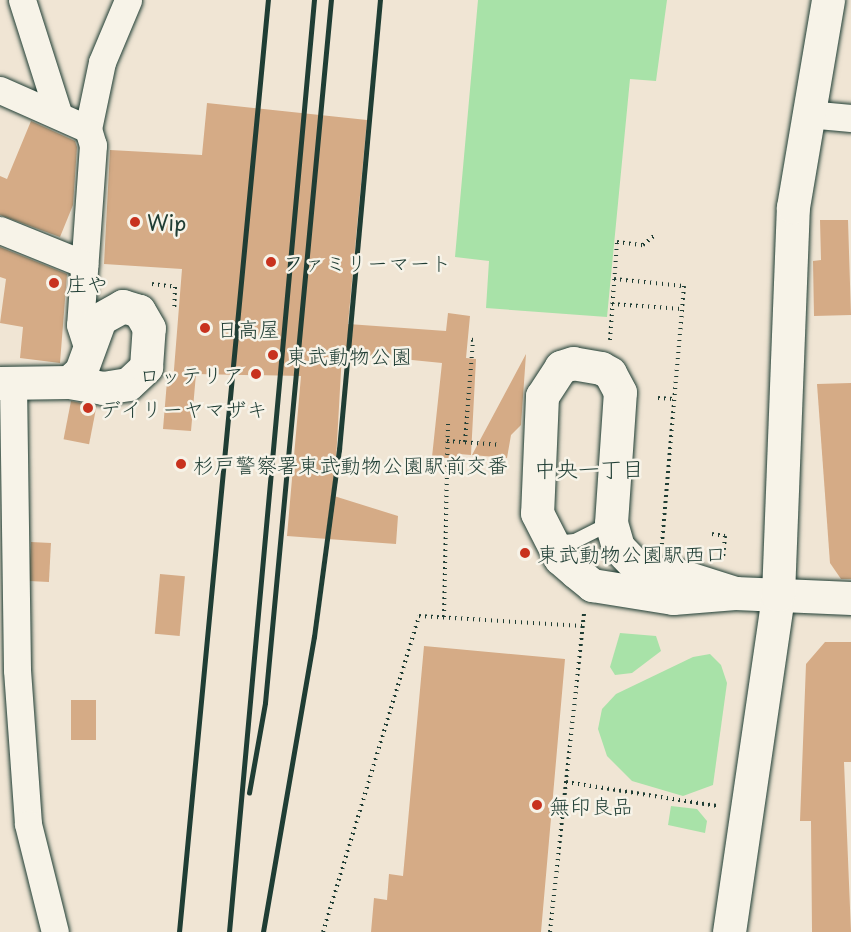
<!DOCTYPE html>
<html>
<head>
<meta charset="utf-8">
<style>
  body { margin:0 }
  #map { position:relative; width:851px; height:932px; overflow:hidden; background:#f0e5d4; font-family:"Playpen Sans","Klee One",sans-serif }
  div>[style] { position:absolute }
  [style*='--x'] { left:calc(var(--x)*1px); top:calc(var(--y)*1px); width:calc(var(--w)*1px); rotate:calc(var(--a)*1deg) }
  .green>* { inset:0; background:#a8e2a8 }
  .building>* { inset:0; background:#d5ab86; transform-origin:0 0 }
  .path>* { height:4px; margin-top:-2px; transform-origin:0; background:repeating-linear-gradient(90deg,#1f3d34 0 1.5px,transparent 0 6px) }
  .roads { filter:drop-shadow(0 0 2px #1f3d34) drop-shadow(0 0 2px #1f3d34) }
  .lane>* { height:14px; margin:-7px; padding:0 7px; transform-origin:7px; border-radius:7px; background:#f7f3e8 }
  .street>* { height:27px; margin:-13.5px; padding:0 13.5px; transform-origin:13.5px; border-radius:13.5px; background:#f7f3e8 }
  .secondary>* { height:33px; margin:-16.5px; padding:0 16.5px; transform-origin:16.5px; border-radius:16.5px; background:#f7f3e8 }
  .rail>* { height:4.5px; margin:-2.25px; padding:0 2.25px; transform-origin:2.25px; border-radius:2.25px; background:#1f3d34 }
  .dots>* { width:16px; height:16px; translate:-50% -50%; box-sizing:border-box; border:3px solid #f7f3e8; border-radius:50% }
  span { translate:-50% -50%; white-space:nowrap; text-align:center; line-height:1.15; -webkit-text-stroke:5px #f7f3e8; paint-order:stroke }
  .poi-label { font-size:21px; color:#1f3d34 }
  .left { translate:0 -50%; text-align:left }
  .right { translate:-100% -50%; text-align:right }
  .neighbourhood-label { font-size:22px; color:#1f3d34 }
</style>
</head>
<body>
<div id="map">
  <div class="green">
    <div style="clip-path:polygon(478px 0,667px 0,656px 81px,630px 79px,607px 317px,486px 308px,489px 261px,455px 257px)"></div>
    <div style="clip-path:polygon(620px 633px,656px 636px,661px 651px,632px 673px,615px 675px,610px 667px)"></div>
    <div style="clip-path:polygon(710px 654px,721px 665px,727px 683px,713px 785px,683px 796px,632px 781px,607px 756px,598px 729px,602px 709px,616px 694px,693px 657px)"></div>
    <div style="clip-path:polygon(671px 806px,697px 809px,707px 821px,705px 833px,668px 825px)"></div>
  </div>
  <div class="building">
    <div style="clip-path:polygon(207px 103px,367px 120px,348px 324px,446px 331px,448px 313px,470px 316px,466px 358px,476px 359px,471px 455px,459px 454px,459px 459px,432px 457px,442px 363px,342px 353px,334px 496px,398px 516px,396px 544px,287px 536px,301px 376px,196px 374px,191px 431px,163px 429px,167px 381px,173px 382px,182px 269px,104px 264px,110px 150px,202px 155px)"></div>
    <div style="clip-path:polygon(31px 121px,75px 141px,77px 147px,73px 205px,60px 237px,0 215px,0 176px,7px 179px)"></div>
    <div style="clip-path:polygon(820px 220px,848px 220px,851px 315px,814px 316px,813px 261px,821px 260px)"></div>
    <div style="clip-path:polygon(0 247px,67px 274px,60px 363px,20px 358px,23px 327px,0 323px,6px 279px,0 277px)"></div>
    <div style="clip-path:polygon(526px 354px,521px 425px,511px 435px,507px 458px,472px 455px)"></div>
    <div style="clip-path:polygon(851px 383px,851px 579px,841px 579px,830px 563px,817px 384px)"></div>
    <div style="left:71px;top:401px;width:26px;height:39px;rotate:11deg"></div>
    <div style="left:31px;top:542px;width:20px;height:39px;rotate:3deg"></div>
    <div style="left:160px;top:574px;width:25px;height:60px;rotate:5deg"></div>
    <div style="clip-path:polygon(825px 642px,851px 642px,851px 762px,844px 762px,851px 932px,812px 932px,811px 821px,800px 821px,806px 664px)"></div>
    <div style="clip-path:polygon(424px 646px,565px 659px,541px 932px,371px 932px,374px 898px,387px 900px,389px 874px,403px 876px)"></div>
    <div style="left:71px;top:700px;width:25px;height:40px"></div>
  </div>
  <div class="path">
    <div style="--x:614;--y:279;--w:70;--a:5.7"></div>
    <div style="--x:684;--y:286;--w:259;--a:94.9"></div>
    <div style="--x:152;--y:284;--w:23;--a:7"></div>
    <div style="--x:175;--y:287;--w:23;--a:92"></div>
    <div style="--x:612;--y:304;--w:70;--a:4.1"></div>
    <div style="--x:610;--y:340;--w:98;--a:-85.9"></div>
    <div style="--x:617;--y:242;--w:26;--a:7"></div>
    <div style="--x:643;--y:245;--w:16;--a:-40"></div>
    <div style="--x:658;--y:398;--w:16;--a:4"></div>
    <div style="--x:447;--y:441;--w:54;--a:4.2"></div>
    <div style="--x:465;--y:442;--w:102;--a:-85.5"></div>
    <div style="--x:473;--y:340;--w:5;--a:-169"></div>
    <div style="--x:712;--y:534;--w:13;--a:9"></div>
    <div style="--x:725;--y:536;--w:22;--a:95"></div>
    <div style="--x:444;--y:617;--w:194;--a:-88.8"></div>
    <div style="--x:566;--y:782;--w:153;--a:9"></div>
    <div style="--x:323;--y:932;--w:330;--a:-73.1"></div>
    <div style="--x:419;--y:616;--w:164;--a:3.5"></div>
    <div style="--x:550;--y:932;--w:321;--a:-83.9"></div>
  </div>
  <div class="roads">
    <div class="lane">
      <div style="--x:552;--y:543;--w:23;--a:-5"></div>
      <div style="--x:575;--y:541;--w:40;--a:-26.6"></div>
    </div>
    <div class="street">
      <div style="--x:22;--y:0;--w:119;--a:72.3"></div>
      <div style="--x:0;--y:90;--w:96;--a:23.9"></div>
      <div style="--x:88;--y:129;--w:17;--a:73"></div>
      <div style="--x:93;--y:145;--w:180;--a:94.1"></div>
      <div style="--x:80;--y:325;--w:29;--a:72"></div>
      <div style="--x:807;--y:114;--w:44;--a:5.2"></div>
      <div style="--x:88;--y:129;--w:68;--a:-78.2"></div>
      <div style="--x:102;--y:62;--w:67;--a:-67.2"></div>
      <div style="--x:0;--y:230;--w:91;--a:22"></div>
      <div style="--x:13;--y:383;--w:287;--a:89.2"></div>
      <div style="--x:17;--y:670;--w:154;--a:85.9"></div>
      <div style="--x:28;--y:824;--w:111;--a:76"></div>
    </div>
    <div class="secondary">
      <div style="--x:0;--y:383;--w:69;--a:-0.8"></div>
      <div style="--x:69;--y:382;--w:35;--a:10"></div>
      <div style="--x:103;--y:388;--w:25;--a:-9"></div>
      <div style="--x:128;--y:384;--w:25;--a:-43"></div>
      <div style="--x:146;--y:367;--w:39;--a:-86"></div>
      <div style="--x:149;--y:328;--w:20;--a:-120"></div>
      <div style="--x:139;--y:311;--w:17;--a:-163"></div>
      <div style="--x:123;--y:306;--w:26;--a:151"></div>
      <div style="--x:100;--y:319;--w:55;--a:110.1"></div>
      <div style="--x:81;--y:371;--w:16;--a:137"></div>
      <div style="--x:735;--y:593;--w:52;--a:-162.3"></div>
      <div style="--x:685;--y:577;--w:43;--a:-173.4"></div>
      <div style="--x:642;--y:572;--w:35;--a:-134"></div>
      <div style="--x:618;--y:547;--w:25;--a:-106"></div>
      <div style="--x:611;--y:523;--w:131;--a:-86.1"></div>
      <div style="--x:620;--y:392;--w:21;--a:-118"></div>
      <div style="--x:610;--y:373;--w:10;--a:-151"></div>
      <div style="--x:601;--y:368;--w:28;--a:-170"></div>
      <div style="--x:573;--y:363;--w:13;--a:162"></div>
      <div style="--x:561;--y:367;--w:35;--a:123"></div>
      <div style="--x:542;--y:396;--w:117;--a:92.4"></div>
      <div style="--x:537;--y:513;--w:51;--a:62.9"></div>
      <div style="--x:560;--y:558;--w:21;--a:41"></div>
      <div style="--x:576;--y:572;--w:21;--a:39"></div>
      <div style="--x:592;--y:585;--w:82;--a:9.1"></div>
      <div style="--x:673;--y:598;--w:62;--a:-4.6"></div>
      <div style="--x:735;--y:593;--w:116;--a:2.5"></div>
      <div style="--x:729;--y:932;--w:341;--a:-81.7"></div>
      <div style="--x:778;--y:595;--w:388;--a:-87.8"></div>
      <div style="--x:793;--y:207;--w:210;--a:-80.4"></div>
    </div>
  </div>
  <div class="rail">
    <div style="--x:249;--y:793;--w:91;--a:-79.9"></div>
    <div style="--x:265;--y:703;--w:706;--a:-84.64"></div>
    <div style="--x:179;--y:932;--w:936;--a:-84.55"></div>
    <div style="--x:229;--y:932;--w:936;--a:-84.79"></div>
    <div style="--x:263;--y:932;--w:299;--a:-80.2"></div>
    <div style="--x:314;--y:637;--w:189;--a:-82.4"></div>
    <div style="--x:339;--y:450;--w:452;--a:-84.8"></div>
  </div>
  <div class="dots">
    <div style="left:135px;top:222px;background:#c8321e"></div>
    <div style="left:271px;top:262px;background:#c8321e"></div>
    <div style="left:54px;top:283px;background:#c8321e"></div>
    <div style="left:205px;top:328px;background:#c8321e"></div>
    <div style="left:273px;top:355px;background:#c8321e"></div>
    <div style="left:256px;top:374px;background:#c8321e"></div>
    <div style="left:88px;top:408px;background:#c8321e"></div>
    <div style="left:181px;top:464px;background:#c8321e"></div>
    <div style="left:525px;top:553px;background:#c8321e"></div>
    <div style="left:537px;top:805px;background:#c8321e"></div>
  </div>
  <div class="poi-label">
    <span class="left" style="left:147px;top:222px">Wip</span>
    <span class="left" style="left:283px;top:262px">ファミリーマート</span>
    <span class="left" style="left:66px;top:283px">庄や</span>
    <span class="left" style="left:217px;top:328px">日高屋</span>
    <span class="left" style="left:286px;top:355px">東武動物公園</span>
    <span class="right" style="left:244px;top:374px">ロッテリア</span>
    <span class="left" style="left:100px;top:408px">デイリーヤマザキ</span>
    <span class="left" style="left:193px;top:464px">杉戸警察署東武動物公園駅前交番</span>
    <span class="left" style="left:537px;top:553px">東武動物公園駅西口</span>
    <span class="left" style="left:549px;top:805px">無印良品</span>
  </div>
  <div class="neighbourhood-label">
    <span style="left:589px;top:468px">中央一丁目</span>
  </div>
</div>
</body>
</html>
